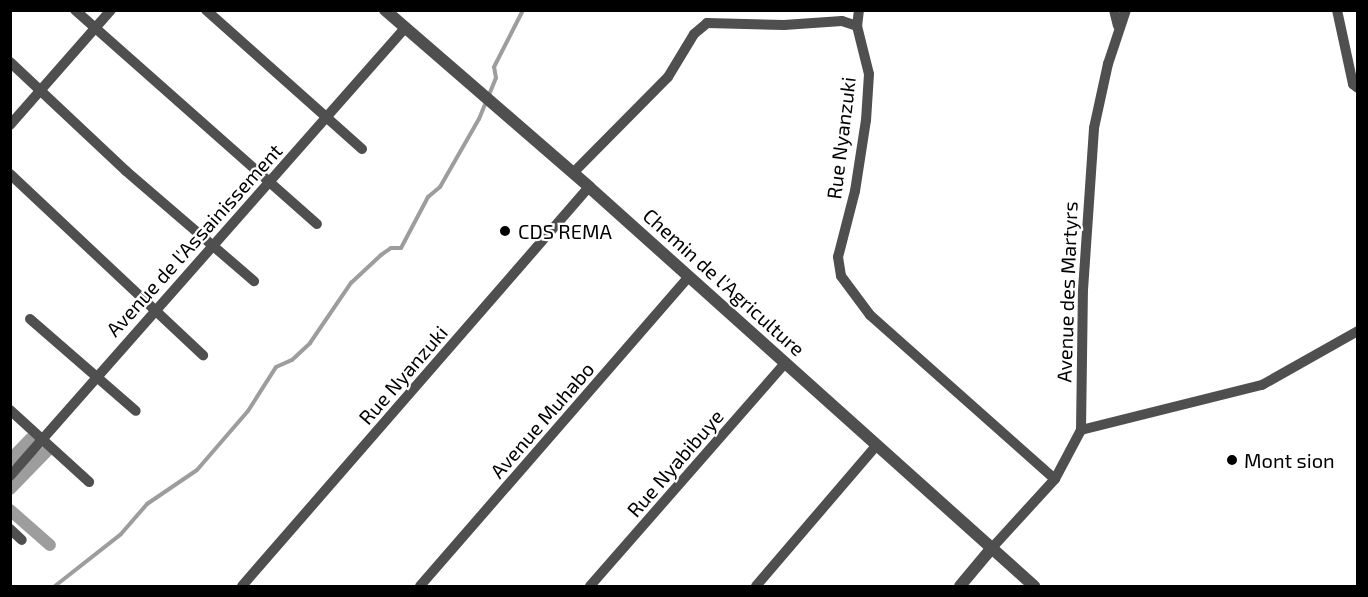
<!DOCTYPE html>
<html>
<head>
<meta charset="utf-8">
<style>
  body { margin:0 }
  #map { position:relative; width:1368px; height:597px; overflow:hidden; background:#fff; font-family:"Exo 2",sans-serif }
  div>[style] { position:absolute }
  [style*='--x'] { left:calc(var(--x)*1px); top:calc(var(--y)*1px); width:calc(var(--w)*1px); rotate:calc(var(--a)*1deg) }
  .stream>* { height:4px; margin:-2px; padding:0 2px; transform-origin:2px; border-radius:2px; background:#9d9d9d }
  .canal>* { height:12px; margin:-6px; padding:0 6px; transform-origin:6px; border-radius:6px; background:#9d9d9d }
  .minor>* { height:10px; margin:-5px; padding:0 5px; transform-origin:5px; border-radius:5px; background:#4f4f4f }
  .tertiary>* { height:12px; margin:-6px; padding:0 6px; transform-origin:6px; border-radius:6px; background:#4f4f4f }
  .dots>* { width:16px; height:16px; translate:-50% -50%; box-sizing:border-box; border:3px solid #fff; border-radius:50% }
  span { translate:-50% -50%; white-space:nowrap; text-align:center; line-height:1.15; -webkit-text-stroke:4.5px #fff; paint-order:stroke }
  .street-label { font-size:20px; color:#000 }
  .poi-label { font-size:20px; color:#000 }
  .left { translate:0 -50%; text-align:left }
  .frame { position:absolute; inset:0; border:12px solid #000; pointer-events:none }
</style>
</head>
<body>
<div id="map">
  <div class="stream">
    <div style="--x:55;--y:586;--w:84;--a:-38.2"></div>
    <div style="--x:121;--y:534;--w:40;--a:-49"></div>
    <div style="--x:147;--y:504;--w:60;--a:-34.2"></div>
    <div style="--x:197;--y:470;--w:78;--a:-49.2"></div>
    <div style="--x:248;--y:411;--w:52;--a:-57.5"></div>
    <div style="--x:276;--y:367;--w:17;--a:-24"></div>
    <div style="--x:292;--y:360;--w:25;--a:-43"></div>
    <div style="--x:310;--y:343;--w:73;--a:-55.7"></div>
    <div style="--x:351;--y:283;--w:41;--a:-43"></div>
    <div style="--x:381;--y:255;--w:12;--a:-35"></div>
    <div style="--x:391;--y:248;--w:10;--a:0"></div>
    <div style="--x:401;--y:248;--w:58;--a:-62.1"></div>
    <div style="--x:428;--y:197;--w:16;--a:-40"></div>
    <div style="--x:440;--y:187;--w:78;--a:-60.2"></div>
    <div style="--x:479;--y:119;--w:44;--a:-67.5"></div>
    <div style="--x:496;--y:78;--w:11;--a:-100"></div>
    <div style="--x:494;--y:67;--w:64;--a:-63"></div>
  </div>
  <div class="canal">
    <div style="--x:10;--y:460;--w:30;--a:-46"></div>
    <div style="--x:10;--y:489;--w:56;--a:-45.7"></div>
    <div style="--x:10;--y:510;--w:53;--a:41.2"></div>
  </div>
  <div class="minor">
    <div style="--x:75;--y:10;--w:323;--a:41.5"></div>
    <div style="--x:206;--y:10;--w:209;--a:41.7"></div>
    <div style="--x:859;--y:10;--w:16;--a:97"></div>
    <div style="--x:857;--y:26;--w:49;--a:76"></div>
    <div style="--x:869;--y:74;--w:46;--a:93.7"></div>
    <div style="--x:866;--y:120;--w:72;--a:98.8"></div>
    <div style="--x:855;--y:191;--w:68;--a:104.4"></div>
    <div style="--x:838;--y:257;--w:19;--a:81"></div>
    <div style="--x:841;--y:276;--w:49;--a:53.4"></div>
    <div style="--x:870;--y:315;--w:247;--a:41.6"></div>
    <div style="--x:1114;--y:10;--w:16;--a:76"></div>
    <div style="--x:1337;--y:10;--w:76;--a:77.8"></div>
    <div style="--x:1353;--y:84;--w:6;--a:39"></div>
    <div style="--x:10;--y:62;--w:159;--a:43.2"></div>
    <div style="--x:126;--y:171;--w:169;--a:40.7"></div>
    <div style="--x:10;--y:125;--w:153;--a:-48.7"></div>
    <div style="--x:573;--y:173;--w:135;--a:-45.3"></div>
    <div style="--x:668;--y:77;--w:50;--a:-58.8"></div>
    <div style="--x:694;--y:34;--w:17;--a:-40"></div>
    <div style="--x:707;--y:23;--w:77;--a:1.5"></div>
    <div style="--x:784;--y:25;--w:58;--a:-3.9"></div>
    <div style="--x:842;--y:21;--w:16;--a:18"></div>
    <div style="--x:10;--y:174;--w:265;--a:43.2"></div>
    <div style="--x:30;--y:319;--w:140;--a:41"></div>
    <div style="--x:10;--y:410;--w:107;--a:42.3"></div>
    <div style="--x:1081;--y:430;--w:187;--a:-14"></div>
    <div style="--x:1262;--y:385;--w:110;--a:-29.4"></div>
    <div style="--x:10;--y:476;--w:597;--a:-48.6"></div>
    <div style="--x:10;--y:529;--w:16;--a:43"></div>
    <div style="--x:991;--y:549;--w:95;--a:-47.6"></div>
    <div style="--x:1055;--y:479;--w:55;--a:-62"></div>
    <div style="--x:1081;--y:430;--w:140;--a:-89.2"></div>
    <div style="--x:1083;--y:290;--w:162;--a:-86.1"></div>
    <div style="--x:1094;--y:128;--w:66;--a:-77.7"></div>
    <div style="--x:1108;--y:64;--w:57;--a:-71.6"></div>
    <div style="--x:242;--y:586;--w:529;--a:-48.99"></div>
    <div style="--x:420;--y:586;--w:410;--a:-49"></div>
    <div style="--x:590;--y:586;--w:296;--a:-48.8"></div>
    <div style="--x:756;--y:586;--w:186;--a:-49.4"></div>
  </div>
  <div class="tertiary">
    <div style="--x:385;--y:10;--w:270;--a:40.9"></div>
    <div style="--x:589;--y:187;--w:598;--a:41.88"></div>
    <div style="--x:960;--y:586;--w:48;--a:-50"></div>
  </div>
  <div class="dots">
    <div style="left:505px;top:231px;background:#000"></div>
    <div style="left:1232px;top:460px;background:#000"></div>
  </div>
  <div class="street-label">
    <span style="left:841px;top:138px;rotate:-83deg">Rue Nyanzuki</span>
    <span style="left:194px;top:240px;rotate:-48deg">Avenue de l'Assainissement</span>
    <span style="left:724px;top:282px;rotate:42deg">Chemin de l'Agriculture</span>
    <span style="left:1067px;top:292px;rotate:-88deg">Avenue des Martyrs</span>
    <span style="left:403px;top:375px;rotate:-49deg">Rue Nyanzuki</span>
    <span style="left:542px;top:420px;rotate:-49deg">Avenue Muhabo</span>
    <span style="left:675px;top:463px;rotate:-49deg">Rue Nyabibuye</span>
  </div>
  <div class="poi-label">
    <span class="left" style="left:518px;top:231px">CDS REMA</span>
    <span class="left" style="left:1244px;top:460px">Mont sion</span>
  </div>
  <div class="frame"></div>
</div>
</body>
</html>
